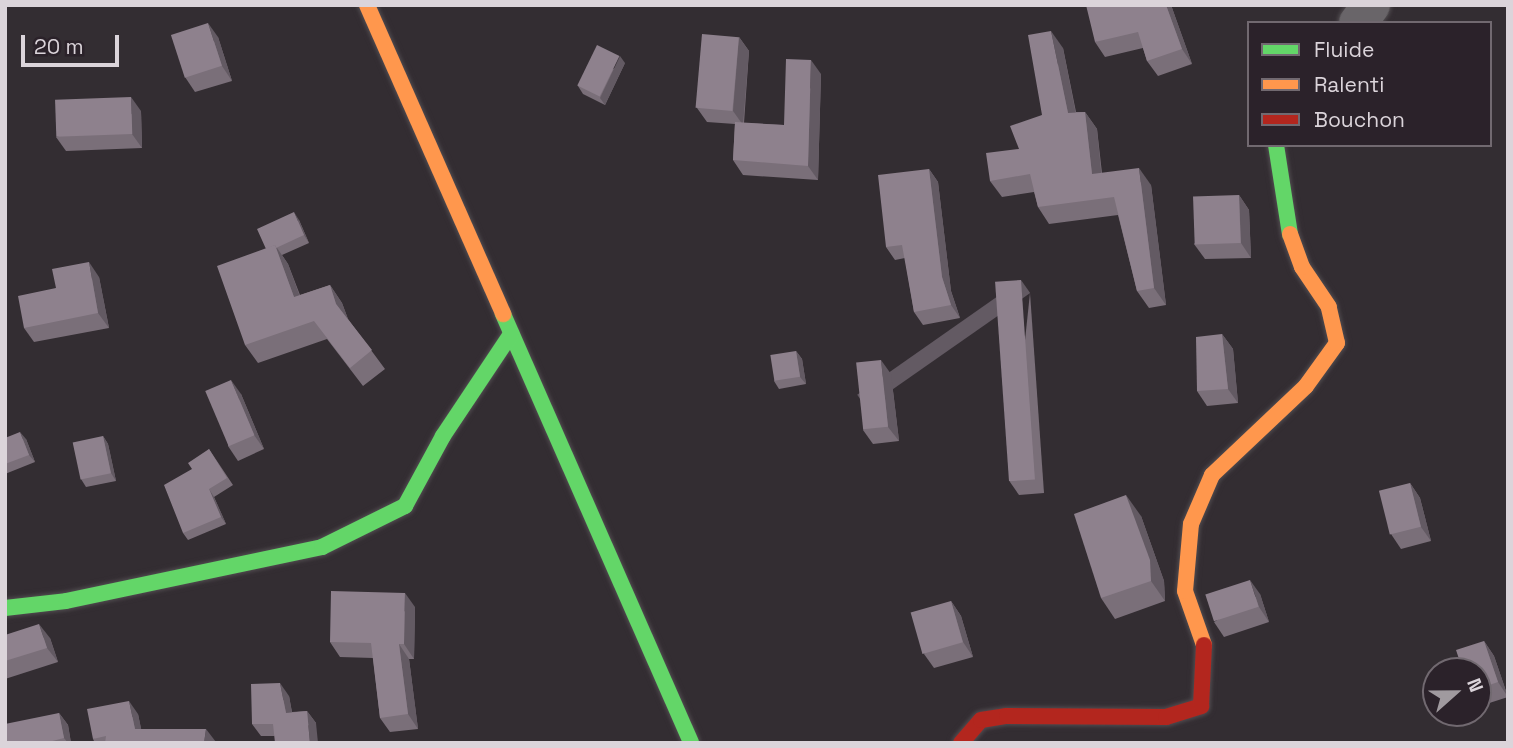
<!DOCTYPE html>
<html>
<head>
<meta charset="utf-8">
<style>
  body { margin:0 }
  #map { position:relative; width:1513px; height:748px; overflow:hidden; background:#332d32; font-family:"Space Grotesk",sans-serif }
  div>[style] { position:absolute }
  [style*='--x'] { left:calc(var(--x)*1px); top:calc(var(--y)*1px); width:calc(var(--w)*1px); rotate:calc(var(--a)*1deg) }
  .roads { filter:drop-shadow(0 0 2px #514c50) drop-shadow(0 0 2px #514c50) }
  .street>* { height:38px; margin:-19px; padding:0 19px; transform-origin:19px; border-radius:19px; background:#696569 }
  .fast>* { height:16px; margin:-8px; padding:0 8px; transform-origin:8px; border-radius:8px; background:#63d668 }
  .slow>* { height:16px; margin:-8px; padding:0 8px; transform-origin:8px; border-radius:8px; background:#ff974d }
  .jam>* { height:16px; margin:-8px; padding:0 8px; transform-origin:8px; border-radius:8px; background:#b3261e }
  .wall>* { inset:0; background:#7a6f79 }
  .shaded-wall>* { inset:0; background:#635a63; transform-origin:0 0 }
  .building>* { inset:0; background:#8e818d; transform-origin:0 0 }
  span { translate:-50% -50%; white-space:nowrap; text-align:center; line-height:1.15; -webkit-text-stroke:7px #2b222a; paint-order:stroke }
  .frame { position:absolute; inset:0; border:7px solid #dbd4da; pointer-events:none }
  .legend { position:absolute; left:1247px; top:21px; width:245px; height:126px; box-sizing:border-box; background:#2b222a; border:2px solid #716970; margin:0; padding:9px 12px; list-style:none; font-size:21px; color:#dbd4da }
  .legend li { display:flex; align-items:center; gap:14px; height:35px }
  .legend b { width:35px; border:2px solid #716970 }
  .north { position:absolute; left:1422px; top:657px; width:70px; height:70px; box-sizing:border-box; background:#2b222a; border:2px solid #716970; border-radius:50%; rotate:69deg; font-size:19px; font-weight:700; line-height:28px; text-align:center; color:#dbd4da }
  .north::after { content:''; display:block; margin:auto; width:24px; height:32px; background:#a09a9f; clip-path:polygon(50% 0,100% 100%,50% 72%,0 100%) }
  .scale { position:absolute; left:21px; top:35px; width:98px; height:32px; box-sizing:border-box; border:4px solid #dbd4da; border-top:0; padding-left:9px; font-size:21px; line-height:24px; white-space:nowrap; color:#dbd4da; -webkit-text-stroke:5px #2b222a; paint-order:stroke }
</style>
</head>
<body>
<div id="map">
  <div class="roads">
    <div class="street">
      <div style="--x:1358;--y:23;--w:22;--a:-54"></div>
    </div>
    <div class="fast">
      <div style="--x:1276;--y:145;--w:90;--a:81.1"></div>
      <div style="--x:503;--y:314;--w:468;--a:66.3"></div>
      <div style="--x:5;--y:608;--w:61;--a:-6.5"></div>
      <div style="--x:66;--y:601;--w:262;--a:-11.9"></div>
      <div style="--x:322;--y:547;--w:93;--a:-26.3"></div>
      <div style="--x:405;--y:506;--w:80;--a:-61.5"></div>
      <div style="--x:443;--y:436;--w:123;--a:-56.3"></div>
    </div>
    <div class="slow">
      <div style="--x:367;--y:5;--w:338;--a:66.2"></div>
      <div style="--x:1204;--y:645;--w:57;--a:-109.4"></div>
      <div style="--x:1185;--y:591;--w:67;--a:-84.9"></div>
      <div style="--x:1191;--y:524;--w:53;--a:-66.8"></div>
      <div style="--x:1212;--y:475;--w:129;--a:-43.4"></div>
      <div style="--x:1306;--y:386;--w:53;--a:-54.2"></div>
      <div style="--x:1337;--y:343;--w:37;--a:-103"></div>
      <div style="--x:1329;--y:307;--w:48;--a:-124"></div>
      <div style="--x:1302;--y:267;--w:35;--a:-110"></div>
    </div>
    <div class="jam">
      <div style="--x:961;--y:743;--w:30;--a:-49"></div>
      <div style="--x:981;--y:720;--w:26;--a:-9"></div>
      <div style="--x:1007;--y:716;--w:159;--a:0.4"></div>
      <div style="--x:1166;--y:717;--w:37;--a:-17"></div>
      <div style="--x:1201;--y:706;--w:61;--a:-87.2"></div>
    </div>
  </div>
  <div class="wall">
    <div style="clip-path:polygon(857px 5px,890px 5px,858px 7px)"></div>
    <div style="clip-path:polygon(1171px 5px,1192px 64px,1158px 76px,1147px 61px,1143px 48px,1105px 57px,1095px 42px)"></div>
    <div style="clip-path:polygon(218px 37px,232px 81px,195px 92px,185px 77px)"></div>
    <div style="clip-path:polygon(739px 37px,749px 51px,744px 123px,784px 125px,821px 74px,818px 180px,743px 175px,733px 160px,735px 124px,707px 122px,697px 108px)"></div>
    <div style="clip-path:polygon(1063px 48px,1076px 112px,1085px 112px,1097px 129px,1102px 173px,1151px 185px,1166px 305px,1149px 308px,1137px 291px,1118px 215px,1049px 224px,1038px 207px,1034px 192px,1002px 197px,990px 181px,1019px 149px,1042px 115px)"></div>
    <div style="clip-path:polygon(625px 63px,605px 105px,583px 94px,578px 86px)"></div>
    <div style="clip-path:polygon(141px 111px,142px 148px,66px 151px,56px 137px)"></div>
    <div style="clip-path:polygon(929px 169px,938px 182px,951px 291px,960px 318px,923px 325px,914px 312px,905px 258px,895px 260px,886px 247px)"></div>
    <div style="clip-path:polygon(1239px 195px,1249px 210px,1251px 258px,1205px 259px,1194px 244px)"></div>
    <div style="clip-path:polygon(299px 220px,309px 243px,282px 255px,288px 264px,300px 295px,330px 285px,342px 303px,348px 319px,385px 369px,363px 386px,327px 339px,258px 363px,245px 345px,266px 249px)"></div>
    <div style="clip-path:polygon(99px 277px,109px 328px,34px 342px,24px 328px,56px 288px)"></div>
    <div style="clip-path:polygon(1030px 293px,1044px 493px,1019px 495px,1010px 482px)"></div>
    <div style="clip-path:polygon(1222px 334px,1233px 349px,1238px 403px,1207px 406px,1197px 391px)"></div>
    <div style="clip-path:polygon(796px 351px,802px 359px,806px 384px,779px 389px,774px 381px)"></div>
    <div style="clip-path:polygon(891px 374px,899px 441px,873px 444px,863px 430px)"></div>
    <div style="clip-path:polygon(241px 394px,264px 449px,238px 461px,228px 446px)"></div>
    <div style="clip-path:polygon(103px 436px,108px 444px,116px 481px,86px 487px,81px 479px)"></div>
    <div style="clip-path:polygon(5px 438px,26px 439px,35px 462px,5px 474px)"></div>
    <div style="clip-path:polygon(209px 449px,233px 485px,214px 497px,226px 524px,188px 540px,183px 533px,192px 469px)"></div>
    <div style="clip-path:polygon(1410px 483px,1420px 498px,1431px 541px,1401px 549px,1391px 534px)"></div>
    <div style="clip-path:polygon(1141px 516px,1164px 581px,1165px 601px,1115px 619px,1101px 598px)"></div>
    <div style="clip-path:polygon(1260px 594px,1269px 622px,1224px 637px,1214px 622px)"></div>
    <div style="clip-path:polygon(951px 601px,961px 616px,973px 657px,934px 668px,924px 654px)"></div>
    <div style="clip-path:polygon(415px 607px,414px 659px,409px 659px,418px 729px,390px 732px,380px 718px,373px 658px,340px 657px,330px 642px)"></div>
    <div style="clip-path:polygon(5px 635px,50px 638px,58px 662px,5px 679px)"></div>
    <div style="clip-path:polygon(1484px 641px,1494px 656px,1508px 697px,1480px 706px,1478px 704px,1478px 671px)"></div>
    <div style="clip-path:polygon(289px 696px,292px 712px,307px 711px,316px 723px,274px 736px,261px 736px,252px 724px)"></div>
    <div style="clip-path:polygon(59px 713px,68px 725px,71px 743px,5px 743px)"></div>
    <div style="clip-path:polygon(138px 714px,141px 729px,216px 743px,95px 743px,93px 739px)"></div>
  </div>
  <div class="shaded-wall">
    <div style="clip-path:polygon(1166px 5px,1171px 5px,1192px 64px,1182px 49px)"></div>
    <div style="clip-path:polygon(208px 23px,218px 37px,232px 81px,222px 66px)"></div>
    <div style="clip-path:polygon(1051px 31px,1063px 48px,1079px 130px,1068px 113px)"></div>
    <div style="clip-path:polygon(739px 37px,749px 51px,743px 125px,733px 111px)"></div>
    <div style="clip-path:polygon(620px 56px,625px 63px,605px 105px,600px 98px)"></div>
    <div style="clip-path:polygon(811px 60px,821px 74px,818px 180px,808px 166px)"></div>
    <div style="clip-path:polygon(131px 97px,141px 111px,142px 148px,132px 134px)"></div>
    <div style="clip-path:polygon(1085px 112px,1097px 129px,1103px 191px,1092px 174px)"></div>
    <div style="clip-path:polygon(1139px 168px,1151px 185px,1166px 305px,1154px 288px)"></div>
    <div style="clip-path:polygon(929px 169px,938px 182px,951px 291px,960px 318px,951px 305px,942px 277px)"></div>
    <div style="clip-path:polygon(1239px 195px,1249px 210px,1251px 258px,1241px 243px)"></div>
    <div style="clip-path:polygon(294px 212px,299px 220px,309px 243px,304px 235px)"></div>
    <div style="clip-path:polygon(275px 245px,288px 264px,307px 316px,294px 297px)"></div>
    <div style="clip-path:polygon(89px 262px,99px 277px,109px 328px,98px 313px)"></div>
    <div style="left:1021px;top:280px;width:16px;height:200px;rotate:55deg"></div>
    <div style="clip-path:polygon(330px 285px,342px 303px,349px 322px,336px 304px)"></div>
    <div style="clip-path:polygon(1222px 334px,1233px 349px,1238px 403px,1228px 389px)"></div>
    <div style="clip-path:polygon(796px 351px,802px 359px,806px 384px,800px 377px)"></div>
    <div style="clip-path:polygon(881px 360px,891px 374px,899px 441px,888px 427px)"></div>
    <div style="clip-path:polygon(231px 380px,241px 394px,264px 449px,254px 435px)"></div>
    <div style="clip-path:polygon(20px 432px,26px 439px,35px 462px,29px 455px)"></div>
    <div style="clip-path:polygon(103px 436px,108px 444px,116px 481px,111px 473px)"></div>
    <div style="clip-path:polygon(1410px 483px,1420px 498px,1431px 541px,1421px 527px)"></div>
    <div style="clip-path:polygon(209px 489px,214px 497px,226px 524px,221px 517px)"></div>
    <div style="clip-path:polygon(1126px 495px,1141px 516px,1164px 581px,1165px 601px,1151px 581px)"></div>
    <div style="clip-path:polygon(1250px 580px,1260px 594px,1269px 622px,1259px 607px)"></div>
    <div style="clip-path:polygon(405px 593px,415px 607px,414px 659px,404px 644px)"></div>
    <div style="clip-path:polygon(951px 601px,961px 616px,973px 657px,963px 642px)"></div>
    <div style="clip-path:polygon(39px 624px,50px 638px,58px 662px,47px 648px)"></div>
    <div style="clip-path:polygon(1484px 641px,1494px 656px,1508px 697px,1498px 682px)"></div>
    <div style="clip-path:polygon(399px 644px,409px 659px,418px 729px,408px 714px)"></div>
    <div style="clip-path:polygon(280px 683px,289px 696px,294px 725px,286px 713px)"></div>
    <div style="clip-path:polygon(129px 701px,138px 714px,144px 742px,135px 729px)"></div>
    <div style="clip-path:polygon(307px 711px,316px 723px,318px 743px,310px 743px)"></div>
    <div style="clip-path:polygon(59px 713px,68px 725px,71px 743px,68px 743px,64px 738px)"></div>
    <div style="clip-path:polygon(206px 729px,216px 742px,216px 743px,204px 743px)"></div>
  </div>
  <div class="building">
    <div style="clip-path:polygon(1086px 5px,1166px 5px,1182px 49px,1147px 61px,1138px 32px,1095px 42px)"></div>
    <div style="left:208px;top:23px;width:45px;height:39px;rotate:72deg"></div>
    <div style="clip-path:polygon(1051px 31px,1068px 113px,1085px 112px,1092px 174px,1139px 168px,1154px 288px,1137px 291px,1114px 197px,1038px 207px,1030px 174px,990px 181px,986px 153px,1019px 149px,1010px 126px,1042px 115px,1028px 35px)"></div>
    <div style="left:702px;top:34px;width:37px;height:74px;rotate:5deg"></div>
    <div style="left:597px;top:45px;width:25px;height:45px;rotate:26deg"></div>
    <div style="clip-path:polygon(786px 59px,811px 60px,808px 166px,733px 160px,735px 122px,784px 125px)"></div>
    <div style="left:131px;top:97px;width:37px;height:76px;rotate:88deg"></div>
    <div style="clip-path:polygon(929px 169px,942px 277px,951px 305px,914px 312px,902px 245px,886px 247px,878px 175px)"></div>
    <div style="left:1239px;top:195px;width:48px;height:46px;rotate:88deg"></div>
    <div style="clip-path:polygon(294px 212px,304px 235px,276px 248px,275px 245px,266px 249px,257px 229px)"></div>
    <div style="clip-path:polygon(275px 245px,294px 297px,330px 285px,336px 304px,372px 350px,350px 368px,314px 321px,245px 345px,217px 266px)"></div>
    <div style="clip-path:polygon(89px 262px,98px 313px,24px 328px,18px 296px,56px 288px,52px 269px)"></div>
    <div style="left:1021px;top:280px;width:200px;height:26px;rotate:86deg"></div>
    <div style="clip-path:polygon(1222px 334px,1228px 389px,1197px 391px,1196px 337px)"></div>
    <div style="left:796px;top:351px;width:26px;height:26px;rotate:81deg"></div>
    <div style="left:881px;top:360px;width:67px;height:25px;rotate:84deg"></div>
    <div style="left:231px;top:380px;width:60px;height:28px;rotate:67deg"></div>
    <div style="clip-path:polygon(20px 432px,29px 455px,5px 464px,5px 438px)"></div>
    <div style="left:103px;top:436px;width:38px;height:31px;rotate:78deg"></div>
    <div style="clip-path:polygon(209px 449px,227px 478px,209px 489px,221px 517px,183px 533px,164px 485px,192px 469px,188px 463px)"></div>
    <div style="left:1410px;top:483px;width:45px;height:32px;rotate:76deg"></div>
    <div style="clip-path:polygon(1126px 495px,1150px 560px,1151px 581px,1101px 598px,1074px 514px)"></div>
    <div style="left:1250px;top:580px;width:28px;height:47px;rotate:72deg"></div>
    <div style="clip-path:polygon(331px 591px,405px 593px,404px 644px,399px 644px,408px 714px,380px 718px,371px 643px,330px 642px)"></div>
    <div style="left:951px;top:601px;width:43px;height:42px;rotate:74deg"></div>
    <div style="clip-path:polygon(39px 624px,47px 648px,5px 661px,5px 635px)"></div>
    <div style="clip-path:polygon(1484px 641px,1498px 682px,1478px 689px,1478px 671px,1463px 671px,1456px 650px)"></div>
    <div style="clip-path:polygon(280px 683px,286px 713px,307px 711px,310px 743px,275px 743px,273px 724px,252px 724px,251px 684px)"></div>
    <div style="clip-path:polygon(129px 701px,135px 729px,206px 729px,204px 743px,105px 743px,106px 736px,93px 739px,87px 709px)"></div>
    <div style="clip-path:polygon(59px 713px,64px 738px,45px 743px,5px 743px,5px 724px)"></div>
  </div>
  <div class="frame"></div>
  <ul class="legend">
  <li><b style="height:9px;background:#63d668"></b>Fluide</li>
  <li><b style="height:9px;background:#ff974d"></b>Ralenti</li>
  <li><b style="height:9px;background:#b3261e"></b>Bouchon</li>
  </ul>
  <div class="north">N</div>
  <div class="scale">20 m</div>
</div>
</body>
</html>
